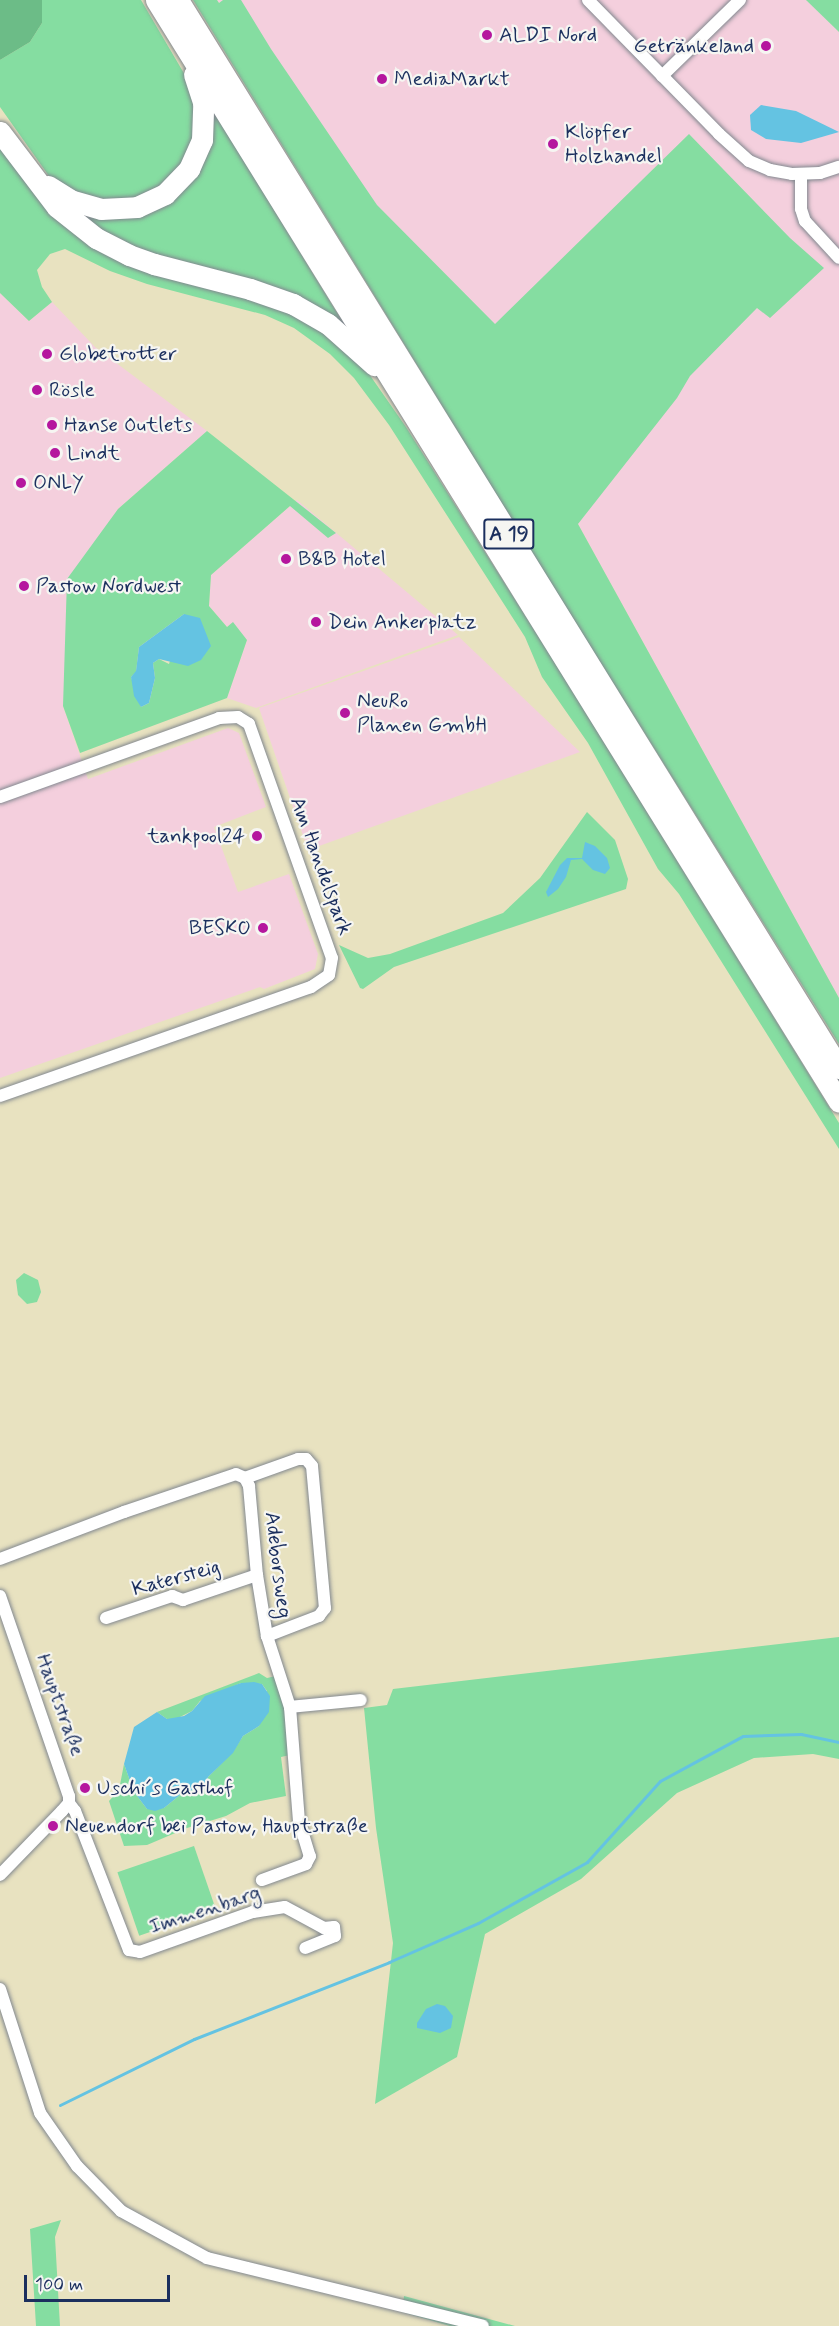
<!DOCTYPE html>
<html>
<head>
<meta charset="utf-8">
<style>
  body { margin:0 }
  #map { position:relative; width:839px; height:2326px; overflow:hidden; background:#e8e2c0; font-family:Mynerve,sans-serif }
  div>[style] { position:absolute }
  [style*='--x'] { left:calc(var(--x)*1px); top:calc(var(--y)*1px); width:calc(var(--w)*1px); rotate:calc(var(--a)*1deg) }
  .built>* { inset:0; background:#f4cfdd }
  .green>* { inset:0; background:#85dda1; transform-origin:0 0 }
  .forest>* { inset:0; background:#6cbc87 }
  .water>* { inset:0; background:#64c3e2 }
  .stream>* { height:3px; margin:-1.5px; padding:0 1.5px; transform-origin:1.5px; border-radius:1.5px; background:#64c3e2 }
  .roads { filter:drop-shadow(0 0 2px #82888f) drop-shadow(0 0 2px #82888f) }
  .street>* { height:12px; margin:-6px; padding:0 6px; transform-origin:6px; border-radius:6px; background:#fff }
  .highway>* { height:21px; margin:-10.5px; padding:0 10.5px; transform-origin:10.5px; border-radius:10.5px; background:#fff }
  .dots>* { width:16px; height:16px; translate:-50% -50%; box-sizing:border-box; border:3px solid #f6f6f2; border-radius:50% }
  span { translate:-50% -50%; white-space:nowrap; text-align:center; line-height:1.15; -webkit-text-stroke:4.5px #f6f6f2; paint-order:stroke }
  .shield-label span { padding:2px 4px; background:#f6f6f2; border:2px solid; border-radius:4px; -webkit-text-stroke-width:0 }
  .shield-label { font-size:20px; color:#1b2f5e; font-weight:700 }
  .poi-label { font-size:21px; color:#1b2f5e }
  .left { translate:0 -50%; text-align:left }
  .right { translate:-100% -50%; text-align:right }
  .street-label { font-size:21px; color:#1b2f5e }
  .scale { position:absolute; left:24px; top:2275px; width:146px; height:27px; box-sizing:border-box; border:3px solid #1b2f5e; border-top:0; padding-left:8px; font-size:18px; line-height:21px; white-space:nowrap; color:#1b2f5e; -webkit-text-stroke:4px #f6f6f2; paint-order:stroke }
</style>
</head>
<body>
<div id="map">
  <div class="built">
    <div style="clip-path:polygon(217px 0,839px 0,839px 998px,578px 524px,532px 493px)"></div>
    <div style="clip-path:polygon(0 293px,29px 321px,52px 302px,95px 347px,207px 431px,118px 509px,63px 706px,88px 779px,228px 728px,239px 733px,266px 807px,214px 827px,238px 892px,289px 874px,318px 954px,315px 969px,264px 989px,260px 987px,0 1078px)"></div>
    <div style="clip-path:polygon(297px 500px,458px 635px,256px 708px,227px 698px,247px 640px,232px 623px,227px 627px,209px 606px,211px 575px)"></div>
    <div style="clip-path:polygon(459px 637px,580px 752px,308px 850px,259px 708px)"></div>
  </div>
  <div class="green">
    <div style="clip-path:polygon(42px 0,141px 0,192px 87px,198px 134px,168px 186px,123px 205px,56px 186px,0 107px,0 60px,30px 42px,42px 23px)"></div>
    <div style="clip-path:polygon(193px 0,217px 0,219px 3px,223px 0,241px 0,271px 49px,377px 205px,495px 324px,689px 134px,790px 238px,824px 268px,770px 318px,757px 308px,690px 376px,677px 398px,578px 524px,839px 998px,839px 1044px,552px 585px)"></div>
    <div style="clip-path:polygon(806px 0,839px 0,839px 32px)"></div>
    <div style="clip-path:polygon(208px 102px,356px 344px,346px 333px,126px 249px,61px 200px,170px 197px)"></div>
    <div style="clip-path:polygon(0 138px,77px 230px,300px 312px,360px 361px,406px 427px,548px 652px,839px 1123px,839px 1149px,679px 894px,658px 869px,588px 743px,542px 677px,525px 637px,389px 425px,354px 378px,330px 354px,294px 328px,265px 315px,147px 284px,110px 271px,65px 249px,50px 254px,37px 270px,42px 287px,52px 302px,29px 321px,0 293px)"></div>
    <div style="clip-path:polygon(evenodd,207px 431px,336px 533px,328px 538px,290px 506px,211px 575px,209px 606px,227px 627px,233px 622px,247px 640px,227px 698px,80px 753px,63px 706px,67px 579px,118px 509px,207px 431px,184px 614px,169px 664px,159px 659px,153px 663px,155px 678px,149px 703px,141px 707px,131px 677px,136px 672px,139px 647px,184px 614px)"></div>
    <div style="clip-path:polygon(587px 812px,615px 840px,628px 879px,626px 889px,394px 967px,363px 989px,360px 988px,339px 945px,368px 958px,390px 954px,503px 913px,540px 878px)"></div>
    <div style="clip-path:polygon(24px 1273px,38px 1280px,41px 1292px,37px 1302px,27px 1304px,18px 1295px,16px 1280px)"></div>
    <div style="clip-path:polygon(839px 1637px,839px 1759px,813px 1754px,754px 1758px,677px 1793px,581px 1879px,485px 1934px,457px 2057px,375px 2104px,393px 1943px,376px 1828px,364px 1708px,387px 1705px,393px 1689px)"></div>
    <div style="clip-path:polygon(259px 1673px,267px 1678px,276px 1676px,286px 1708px,290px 1755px,281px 1757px,286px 1796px,250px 1803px,226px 1816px,187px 1828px,147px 1845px,124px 1846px,109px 1801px,119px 1790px,124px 1764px,134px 1792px,147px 1809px,164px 1808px,180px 1795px,205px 1785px,208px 1777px,232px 1753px,243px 1736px,259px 1726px,267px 1691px,262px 1684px,241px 1683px,200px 1701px,192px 1711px,174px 1720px,167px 1719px,157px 1712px)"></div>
    <div style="left:194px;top:1846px;width:67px;height:81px;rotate:71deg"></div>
    <div style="clip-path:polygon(61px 2220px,55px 2237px,60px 2326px,36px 2326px,30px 2229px)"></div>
    <div style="clip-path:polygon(404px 2296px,515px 2326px,450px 2326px,402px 2312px)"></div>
  </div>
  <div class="forest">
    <div style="clip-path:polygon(0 0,42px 0,42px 23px,30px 42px,0 60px)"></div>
  </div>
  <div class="water">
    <div style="clip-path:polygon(761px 105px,796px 111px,839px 132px,801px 143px,766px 139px,751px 130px,750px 115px)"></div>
    <div style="clip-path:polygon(184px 614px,200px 618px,211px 646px,201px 660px,188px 666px,159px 659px,153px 663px,155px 678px,149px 703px,141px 707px,134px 696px,131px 677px,136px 671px,139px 647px)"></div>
    <div style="clip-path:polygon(585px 842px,595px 846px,607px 858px,610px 868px,605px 874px,593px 870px,582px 859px,571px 860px,566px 877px,558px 889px,548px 897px,546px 892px,560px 865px,567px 858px,582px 858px)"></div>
    <div style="clip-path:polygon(254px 1682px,262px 1684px,270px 1696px,269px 1712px,259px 1726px,243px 1736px,233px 1753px,208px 1777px,205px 1785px,180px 1795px,164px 1808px,155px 1811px,147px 1809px,134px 1792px,124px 1764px,134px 1727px,157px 1712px,167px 1719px,184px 1716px,192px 1711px,205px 1696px,241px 1683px)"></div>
    <div style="clip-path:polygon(437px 2004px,445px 2006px,453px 2016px,451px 2028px,440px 2033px,417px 2028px,417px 2023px,426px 2009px)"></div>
  </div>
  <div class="stream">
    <div style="--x:60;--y:2105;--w:149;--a:-26.2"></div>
    <div style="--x:194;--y:2039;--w:210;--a:-21.5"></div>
    <div style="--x:389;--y:1962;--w:97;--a:-23.7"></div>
    <div style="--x:478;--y:1923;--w:125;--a:-29.2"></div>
    <div style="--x:587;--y:1862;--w:109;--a:-48"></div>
    <div style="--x:660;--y:1781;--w:94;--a:-28.5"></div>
    <div style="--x:743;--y:1736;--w:58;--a:-2"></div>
    <div style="--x:801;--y:1734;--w:39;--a:12"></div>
  </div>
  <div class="roads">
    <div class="street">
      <div style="--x:588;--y:0;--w:187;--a:45.6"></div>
      <div style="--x:719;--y:134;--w:40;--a:42"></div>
      <div style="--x:749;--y:161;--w:23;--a:23"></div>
      <div style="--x:770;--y:170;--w:22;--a:10"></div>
      <div style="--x:792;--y:174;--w:28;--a:-2"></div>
      <div style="--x:820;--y:173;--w:20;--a:-18"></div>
      <div style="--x:662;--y:76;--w:109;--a:-44.3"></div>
      <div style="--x:801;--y:175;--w:34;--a:90"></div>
      <div style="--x:801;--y:209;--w:13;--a:72"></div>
      <div style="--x:805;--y:221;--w:50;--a:47.4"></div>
      <div style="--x:0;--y:797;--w:233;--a:-19.8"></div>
      <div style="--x:219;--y:718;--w:19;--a:-3"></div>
      <div style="--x:238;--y:717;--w:13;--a:32"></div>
      <div style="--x:249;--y:724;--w:248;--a:70.5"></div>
      <div style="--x:332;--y:958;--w:17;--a:100"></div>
      <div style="--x:329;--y:975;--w:22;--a:146"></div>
      <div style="--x:311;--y:987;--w:330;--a:160.7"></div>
      <div style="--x:245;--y:1478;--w:56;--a:-19.7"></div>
      <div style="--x:298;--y:1459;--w:8;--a:0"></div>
      <div style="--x:306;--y:1459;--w:9;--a:49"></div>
      <div style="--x:312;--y:1466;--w:143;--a:84.8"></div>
      <div style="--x:325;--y:1608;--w:10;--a:127"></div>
      <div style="--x:319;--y:1616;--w:56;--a:159"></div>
      <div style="--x:0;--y:1559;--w:133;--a:-20.8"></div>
      <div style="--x:124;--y:1512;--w:118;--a:-18.7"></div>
      <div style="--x:236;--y:1474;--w:10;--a:24"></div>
      <div style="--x:245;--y:1478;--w:9;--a:63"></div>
      <div style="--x:249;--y:1486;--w:89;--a:84.9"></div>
      <div style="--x:257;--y:1575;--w:62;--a:80.7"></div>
      <div style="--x:267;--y:1636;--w:75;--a:72.1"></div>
      <div style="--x:290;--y:1707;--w:114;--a:85.5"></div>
      <div style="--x:299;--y:1821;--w:37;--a:73"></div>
      <div style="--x:310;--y:1856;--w:9;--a:117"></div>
      <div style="--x:306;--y:1864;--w:47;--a:160"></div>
      <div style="--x:0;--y:1596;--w:212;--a:71"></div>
      <div style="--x:69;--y:1796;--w:7;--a:90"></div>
      <div style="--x:69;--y:1803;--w:11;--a:131"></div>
      <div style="--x:62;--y:1811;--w:89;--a:134.1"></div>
      <div style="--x:106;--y:1618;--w:70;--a:-18.4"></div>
      <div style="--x:172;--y:1596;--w:12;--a:20"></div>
      <div style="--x:183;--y:1600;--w:78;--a:-18.7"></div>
      <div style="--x:290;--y:1707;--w:71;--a:-5.6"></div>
      <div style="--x:69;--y:1803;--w:10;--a:53"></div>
      <div style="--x:75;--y:1811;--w:149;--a:68.8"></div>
      <div style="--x:129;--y:1950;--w:11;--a:10"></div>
      <div style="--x:140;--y:1952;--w:120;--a:-19.5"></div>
      <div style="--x:253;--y:1912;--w:32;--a:-9"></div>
      <div style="--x:285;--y:1907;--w:44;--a:28.3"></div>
      <div style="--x:324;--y:1928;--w:10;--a:-6"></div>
      <div style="--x:334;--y:1927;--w:9;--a:84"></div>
      <div style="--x:335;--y:1936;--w:32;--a:158"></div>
      <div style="--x:0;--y:1989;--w:130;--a:72.1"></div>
      <div style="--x:40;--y:2113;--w:65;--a:55.1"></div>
      <div style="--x:77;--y:2166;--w:63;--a:45.6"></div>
      <div style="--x:121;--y:2211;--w:98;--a:28.7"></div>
      <div style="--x:207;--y:2258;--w:284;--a:13.8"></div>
    </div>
    <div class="highway">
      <div style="--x:156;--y:0;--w:1296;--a:58.21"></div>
      <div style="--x:178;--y:0;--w:1256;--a:58.25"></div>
      <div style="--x:0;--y:132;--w:94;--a:52.8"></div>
      <div style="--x:57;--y:207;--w:50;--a:38.5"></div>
      <div style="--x:96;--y:238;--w:37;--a:27"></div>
      <div style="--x:129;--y:255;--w:27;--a:20"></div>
      <div style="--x:154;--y:264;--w:99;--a:14.6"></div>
      <div style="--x:250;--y:289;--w:46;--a:19.2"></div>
      <div style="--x:293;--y:304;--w:40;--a:29.7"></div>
      <div style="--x:328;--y:324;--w:62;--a:41.7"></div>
      <div style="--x:48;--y:186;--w:26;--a:32"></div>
      <div style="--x:70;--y:200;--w:32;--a:16"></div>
      <div style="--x:101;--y:209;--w:36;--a:-3"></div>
      <div style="--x:137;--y:207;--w:31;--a:-25"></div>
      <div style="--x:165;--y:194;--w:35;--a:-46"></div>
      <div style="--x:189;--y:169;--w:32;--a:-66"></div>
      <div style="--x:202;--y:140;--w:38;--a:-88"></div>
      <div style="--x:203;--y:102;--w:29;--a:-108"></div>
    </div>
  </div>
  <div class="dots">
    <div style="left:487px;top:35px;background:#b5179e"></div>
    <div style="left:766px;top:46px;background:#b5179e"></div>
    <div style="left:382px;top:79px;background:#b5179e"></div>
    <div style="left:553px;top:144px;background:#b5179e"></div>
    <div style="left:47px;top:354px;background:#b5179e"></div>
    <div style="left:37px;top:390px;background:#b5179e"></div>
    <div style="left:52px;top:425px;background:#b5179e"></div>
    <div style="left:55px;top:453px;background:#b5179e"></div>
    <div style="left:21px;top:483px;background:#b5179e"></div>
    <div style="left:286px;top:559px;background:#b5179e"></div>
    <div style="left:24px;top:586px;background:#b5179e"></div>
    <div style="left:316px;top:622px;background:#b5179e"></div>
    <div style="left:345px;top:713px;background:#b5179e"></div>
    <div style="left:257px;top:836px;background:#b5179e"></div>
    <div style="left:263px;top:928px;background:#b5179e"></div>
    <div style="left:85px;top:1788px;background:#b5179e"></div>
    <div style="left:53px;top:1826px;background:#b5179e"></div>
  </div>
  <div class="shield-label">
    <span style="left:509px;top:534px">A 19</span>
  </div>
  <div class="poi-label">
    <span class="left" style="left:499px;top:35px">ALDI Nord</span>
    <span class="right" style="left:754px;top:46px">Getränkeland</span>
    <span class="left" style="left:394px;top:79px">MediaMarkt</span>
    <span class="left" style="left:565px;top:144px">Klöpfer<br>Holzhandel</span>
    <span class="left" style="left:59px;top:354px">Globetrotter</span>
    <span class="left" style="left:49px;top:390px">Rösle</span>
    <span class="left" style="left:64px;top:425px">Hanse Outlets</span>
    <span class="left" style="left:67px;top:453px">Lindt</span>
    <span class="left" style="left:33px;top:483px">ONLY</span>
    <span class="left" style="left:298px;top:559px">B&amp;B Hotel</span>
    <span class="left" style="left:36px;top:586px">Pastow Nordwest</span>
    <span class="left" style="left:328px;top:622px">Dein Ankerplatz</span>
    <span class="left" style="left:357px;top:713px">NeuRo<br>Planen GmbH</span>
    <span class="right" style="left:245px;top:836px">tankpool24</span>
    <span class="right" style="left:251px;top:928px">BESKO</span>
    <span class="left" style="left:97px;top:1788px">Uschi´s Gasthof</span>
    <span class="left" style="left:65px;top:1826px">Neuendorf bei Pastow, Hauptstraße</span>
  </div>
  <div class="street-label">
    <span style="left:321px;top:866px;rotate:70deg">Am Handelspark</span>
    <span style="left:278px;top:1565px;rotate:83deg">Adeborsweg</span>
    <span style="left:176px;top:1578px;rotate:-15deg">Katersteig</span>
    <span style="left:60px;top:1705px;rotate:70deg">Hauptstraße</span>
    <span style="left:205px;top:1910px;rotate:-18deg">Immenbarg</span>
  </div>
  <div class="scale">100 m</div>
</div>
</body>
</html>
